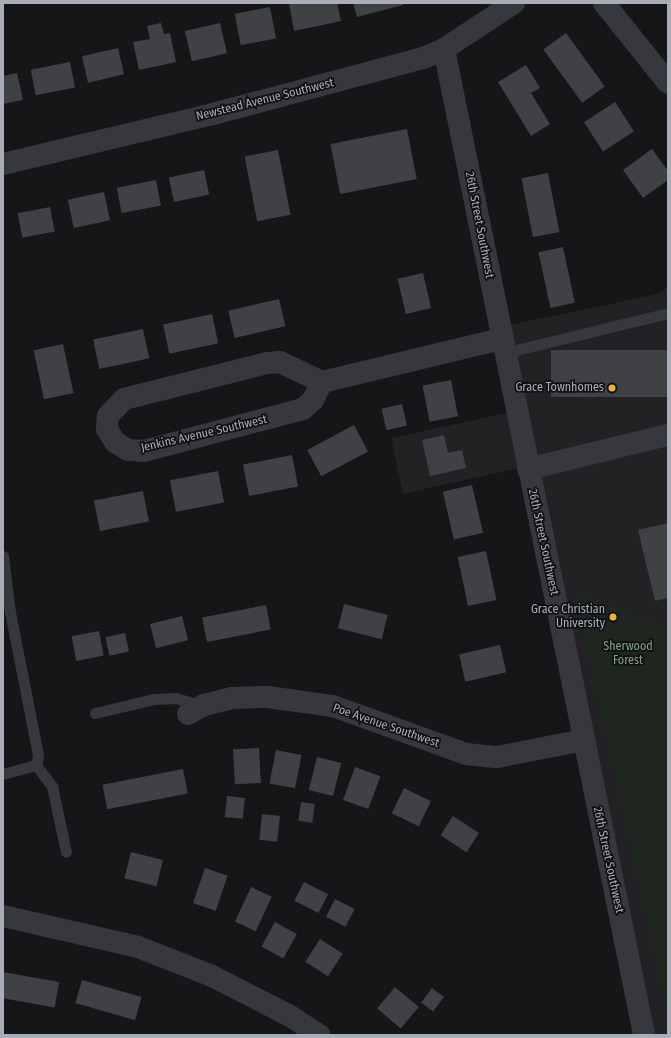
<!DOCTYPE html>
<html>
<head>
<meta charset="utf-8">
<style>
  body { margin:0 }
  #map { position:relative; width:671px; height:1038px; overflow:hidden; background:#161618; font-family:"Fira Sans Condensed",sans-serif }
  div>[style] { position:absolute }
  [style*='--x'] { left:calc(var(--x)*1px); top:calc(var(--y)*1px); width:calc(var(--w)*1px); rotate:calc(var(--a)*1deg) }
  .built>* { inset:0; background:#222225 }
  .green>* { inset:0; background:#1e261f }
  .building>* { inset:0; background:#404145; transform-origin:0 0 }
  .service>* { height:11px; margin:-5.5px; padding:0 5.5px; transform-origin:5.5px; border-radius:5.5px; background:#37383d }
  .minor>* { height:22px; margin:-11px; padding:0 11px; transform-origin:11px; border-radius:11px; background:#37383d }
  .dots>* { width:11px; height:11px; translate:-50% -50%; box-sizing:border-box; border:2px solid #111113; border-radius:50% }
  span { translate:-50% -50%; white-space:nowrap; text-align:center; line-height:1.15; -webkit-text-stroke:3.5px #111113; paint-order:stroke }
  .street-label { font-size:12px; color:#a8adb8 }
  .poi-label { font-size:12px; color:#a8adb8 }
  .right { translate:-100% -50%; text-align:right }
  .park-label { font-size:12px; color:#7fa381 }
  .frame { position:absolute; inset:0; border:4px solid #a8adb8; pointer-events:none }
</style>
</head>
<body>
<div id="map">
  <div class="built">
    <div style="clip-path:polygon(668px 287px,668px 1035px,644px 1035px,527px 466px,403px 494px,391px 438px,516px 411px,499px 327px,658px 294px)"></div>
  </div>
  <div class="green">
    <div style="clip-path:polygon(572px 588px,668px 627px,668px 1015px)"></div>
  </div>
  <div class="building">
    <div style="clip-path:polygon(289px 3px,337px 3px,341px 21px,294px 31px)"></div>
    <div style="clip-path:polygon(353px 3px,403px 3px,403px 5px,357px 17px)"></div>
    <div style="left:270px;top:7px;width:32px;height:36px;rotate:79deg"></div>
    <div style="clip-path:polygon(161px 23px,164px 34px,170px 33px,176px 62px,139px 70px,133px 42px,150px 39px,147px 26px)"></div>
    <div style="left:220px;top:23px;width:31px;height:36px;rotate:77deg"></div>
    <div style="left:566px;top:33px;width:66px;height:28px;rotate:54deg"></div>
    <div style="left:118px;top:48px;width:27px;height:37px;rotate:77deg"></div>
    <div style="left:70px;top:62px;width:26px;height:40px;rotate:79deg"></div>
    <div style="clip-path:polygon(526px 65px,540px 88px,531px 93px,550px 124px,531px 136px,498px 82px)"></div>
    <div style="clip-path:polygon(17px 73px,23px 100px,3px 104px,3px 76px)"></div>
    <div style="left:615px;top:102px;width:35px;height:37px;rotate:57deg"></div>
    <div style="left:407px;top:129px;width:51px;height:78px;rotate:79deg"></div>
    <div style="clip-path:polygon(652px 149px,668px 171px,668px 180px,643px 198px,623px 170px)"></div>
    <div style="left:278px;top:150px;width:66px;height:34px;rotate:79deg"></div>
    <div style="left:204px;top:170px;width:25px;height:36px;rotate:78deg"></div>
    <div style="left:548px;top:173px;width:60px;height:27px;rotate:79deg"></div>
    <div style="left:156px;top:180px;width:26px;height:40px;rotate:79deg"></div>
    <div style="left:104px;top:192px;width:29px;height:37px;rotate:78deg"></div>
    <div style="left:50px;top:207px;width:25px;height:33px;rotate:79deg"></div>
    <div style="left:563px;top:247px;width:57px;height:25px;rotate:78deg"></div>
    <div style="left:423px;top:273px;width:36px;height:26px;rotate:77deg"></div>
    <div style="left:279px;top:299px;width:28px;height:52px;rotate:77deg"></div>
    <div style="left:212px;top:314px;width:30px;height:50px;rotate:78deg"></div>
    <div style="left:143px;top:329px;width:30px;height:51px;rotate:78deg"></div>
    <div style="left:63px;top:344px;width:50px;height:30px;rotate:78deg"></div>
    <div style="left:668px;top:350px;width:47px;height:117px;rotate:90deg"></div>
    <div style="left:451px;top:380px;width:37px;height:29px;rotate:79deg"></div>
    <div style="left:402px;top:404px;width:22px;height:21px;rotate:77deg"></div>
    <div style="left:354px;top:425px;width:30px;height:53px;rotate:62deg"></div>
    <div style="clip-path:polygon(444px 435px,448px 453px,462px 450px,466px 468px,430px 476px,422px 440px)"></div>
    <div style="left:292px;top:455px;width:32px;height:50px;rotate:79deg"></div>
    <div style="left:218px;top:471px;width:32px;height:49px;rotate:79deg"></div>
    <div style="left:472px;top:485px;width:49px;height:30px;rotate:77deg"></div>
    <div style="left:143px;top:491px;width:31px;height:50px;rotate:79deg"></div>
    <div style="clip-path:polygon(668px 523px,668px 598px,655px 601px,638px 530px)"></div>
    <div style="left:486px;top:551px;width:50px;height:29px;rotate:78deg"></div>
    <div style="left:344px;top:604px;width:45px;height:25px;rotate:14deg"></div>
    <div style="left:266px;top:605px;width:25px;height:65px;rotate:79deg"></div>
    <div style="left:182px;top:616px;width:25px;height:33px;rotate:76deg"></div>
    <div style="left:99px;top:631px;width:25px;height:28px;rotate:79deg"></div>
    <div style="left:125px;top:633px;width:19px;height:20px;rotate:78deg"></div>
    <div style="left:500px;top:645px;width:28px;height:42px;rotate:77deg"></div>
    <div style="left:259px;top:748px;width:35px;height:26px;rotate:87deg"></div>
    <div style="left:276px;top:750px;width:26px;height:34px;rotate:11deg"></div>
    <div style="left:317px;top:757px;width:25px;height:34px;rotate:14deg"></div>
    <div style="left:355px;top:767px;width:27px;height:35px;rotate:20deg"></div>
    <div style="left:183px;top:769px;width:25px;height:82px;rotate:79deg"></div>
    <div style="left:404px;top:788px;width:30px;height:28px;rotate:26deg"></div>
    <div style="left:227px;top:796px;width:18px;height:21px;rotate:6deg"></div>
    <div style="left:301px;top:802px;width:14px;height:19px;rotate:8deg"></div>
    <div style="left:262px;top:814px;width:18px;height:26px;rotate:6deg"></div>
    <div style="left:453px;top:816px;width:31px;height:23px;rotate:33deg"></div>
    <div style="left:131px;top:852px;width:33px;height:27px;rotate:14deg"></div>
    <div style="left:205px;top:868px;width:24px;height:37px;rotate:19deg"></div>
    <div style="left:304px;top:882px;width:27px;height:21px;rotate:27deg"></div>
    <div style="left:251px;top:887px;width:23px;height:38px;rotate:25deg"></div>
    <div style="left:335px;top:899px;width:22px;height:20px;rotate:27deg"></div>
    <div style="left:275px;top:922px;width:25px;height:28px;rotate:29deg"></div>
    <div style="left:320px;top:939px;width:27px;height:27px;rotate:33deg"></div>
    <div style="left:3px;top:972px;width:57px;height:26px;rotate:10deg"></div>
    <div style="left:82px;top:980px;width:62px;height:24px;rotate:16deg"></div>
    <div style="left:395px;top:987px;width:31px;height:28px;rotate:40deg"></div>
    <div style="left:432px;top:988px;width:15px;height:18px;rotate:37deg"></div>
  </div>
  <div class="service">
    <div style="--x:504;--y:353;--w:169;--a:-13.7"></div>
    <div style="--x:3;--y:556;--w:56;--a:82.9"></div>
    <div style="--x:10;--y:612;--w:146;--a:78.9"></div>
    <div style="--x:38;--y:755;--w:10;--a:101"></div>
    <div style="--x:36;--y:765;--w:34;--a:165"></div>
    <div style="--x:95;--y:713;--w:61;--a:-13.3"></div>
    <div style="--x:154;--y:699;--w:21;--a:-3"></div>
    <div style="--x:175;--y:698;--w:27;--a:15"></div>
    <div style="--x:36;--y:765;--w:26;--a:53"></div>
    <div style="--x:52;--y:786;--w:67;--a:78"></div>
  </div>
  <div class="minor">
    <div style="--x:604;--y:3;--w:102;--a:51.3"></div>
    <div style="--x:444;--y:49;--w:1006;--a:78.53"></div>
    <div style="--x:3;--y:164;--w:212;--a:-13.4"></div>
    <div style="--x:209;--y:115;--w:221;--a:-14.9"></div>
    <div style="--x:423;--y:58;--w:23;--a:-23"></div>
    <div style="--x:444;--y:49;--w:84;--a:-33.3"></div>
    <div style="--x:322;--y:382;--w:20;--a:117"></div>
    <div style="--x:313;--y:400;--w:13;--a:138"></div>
    <div style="--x:303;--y:409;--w:164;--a:165.2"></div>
    <div style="--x:144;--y:451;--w:16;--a:-176"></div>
    <div style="--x:128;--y:450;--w:15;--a:-148"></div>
    <div style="--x:115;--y:442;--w:15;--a:-122"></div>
    <div style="--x:107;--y:429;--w:13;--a:-86"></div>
    <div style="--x:108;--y:416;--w:23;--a:-47"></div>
    <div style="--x:124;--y:399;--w:147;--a:-14.1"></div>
    <div style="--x:267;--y:363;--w:13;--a:-4"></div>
    <div style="--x:280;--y:362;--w:47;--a:25.5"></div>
    <div style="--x:322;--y:382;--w:184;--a:-13.5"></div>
    <div style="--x:528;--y:469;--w:144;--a:-13.7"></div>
    <div style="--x:188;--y:714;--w:18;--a:-29"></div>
    <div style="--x:204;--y:705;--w:29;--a:-14"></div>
    <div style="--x:232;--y:698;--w:36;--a:-2"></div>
    <div style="--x:268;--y:697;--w:66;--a:7.9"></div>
    <div style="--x:333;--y:706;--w:141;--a:19.8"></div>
    <div style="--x:466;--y:754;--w:31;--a:6"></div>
    <div style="--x:497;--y:757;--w:89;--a:-11.1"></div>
    <div style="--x:3;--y:916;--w:139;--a:12.9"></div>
    <div style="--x:138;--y:947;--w:79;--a:21.4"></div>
    <div style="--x:212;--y:976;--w:88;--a:27.1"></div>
    <div style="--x:290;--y:1016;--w:35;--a:33"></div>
  </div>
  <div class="dots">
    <div style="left:612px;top:388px;background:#f2b134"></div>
    <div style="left:613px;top:617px;background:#f2b134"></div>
  </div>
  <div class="street-label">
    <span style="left:265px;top:100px;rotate:-14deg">Newstead Avenue Southwest</span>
    <span style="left:479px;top:225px;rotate:79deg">26th Street Southwest</span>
    <span style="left:204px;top:434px;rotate:-13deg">Jenkins Avenue Southwest</span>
    <span style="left:543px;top:542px;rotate:78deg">26th Street Southwest</span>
    <span style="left:386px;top:726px;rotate:19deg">Poe Avenue Southwest</span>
    <span style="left:608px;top:860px;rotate:78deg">26th Street Southwest</span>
  </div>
  <div class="poi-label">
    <span class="right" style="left:604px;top:388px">Grace Townhomes</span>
    <span class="right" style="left:605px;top:617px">Grace Christian<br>University</span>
  </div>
  <div class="park-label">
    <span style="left:628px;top:654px">Sherwood<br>Forest</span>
  </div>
  <div class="frame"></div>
</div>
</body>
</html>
